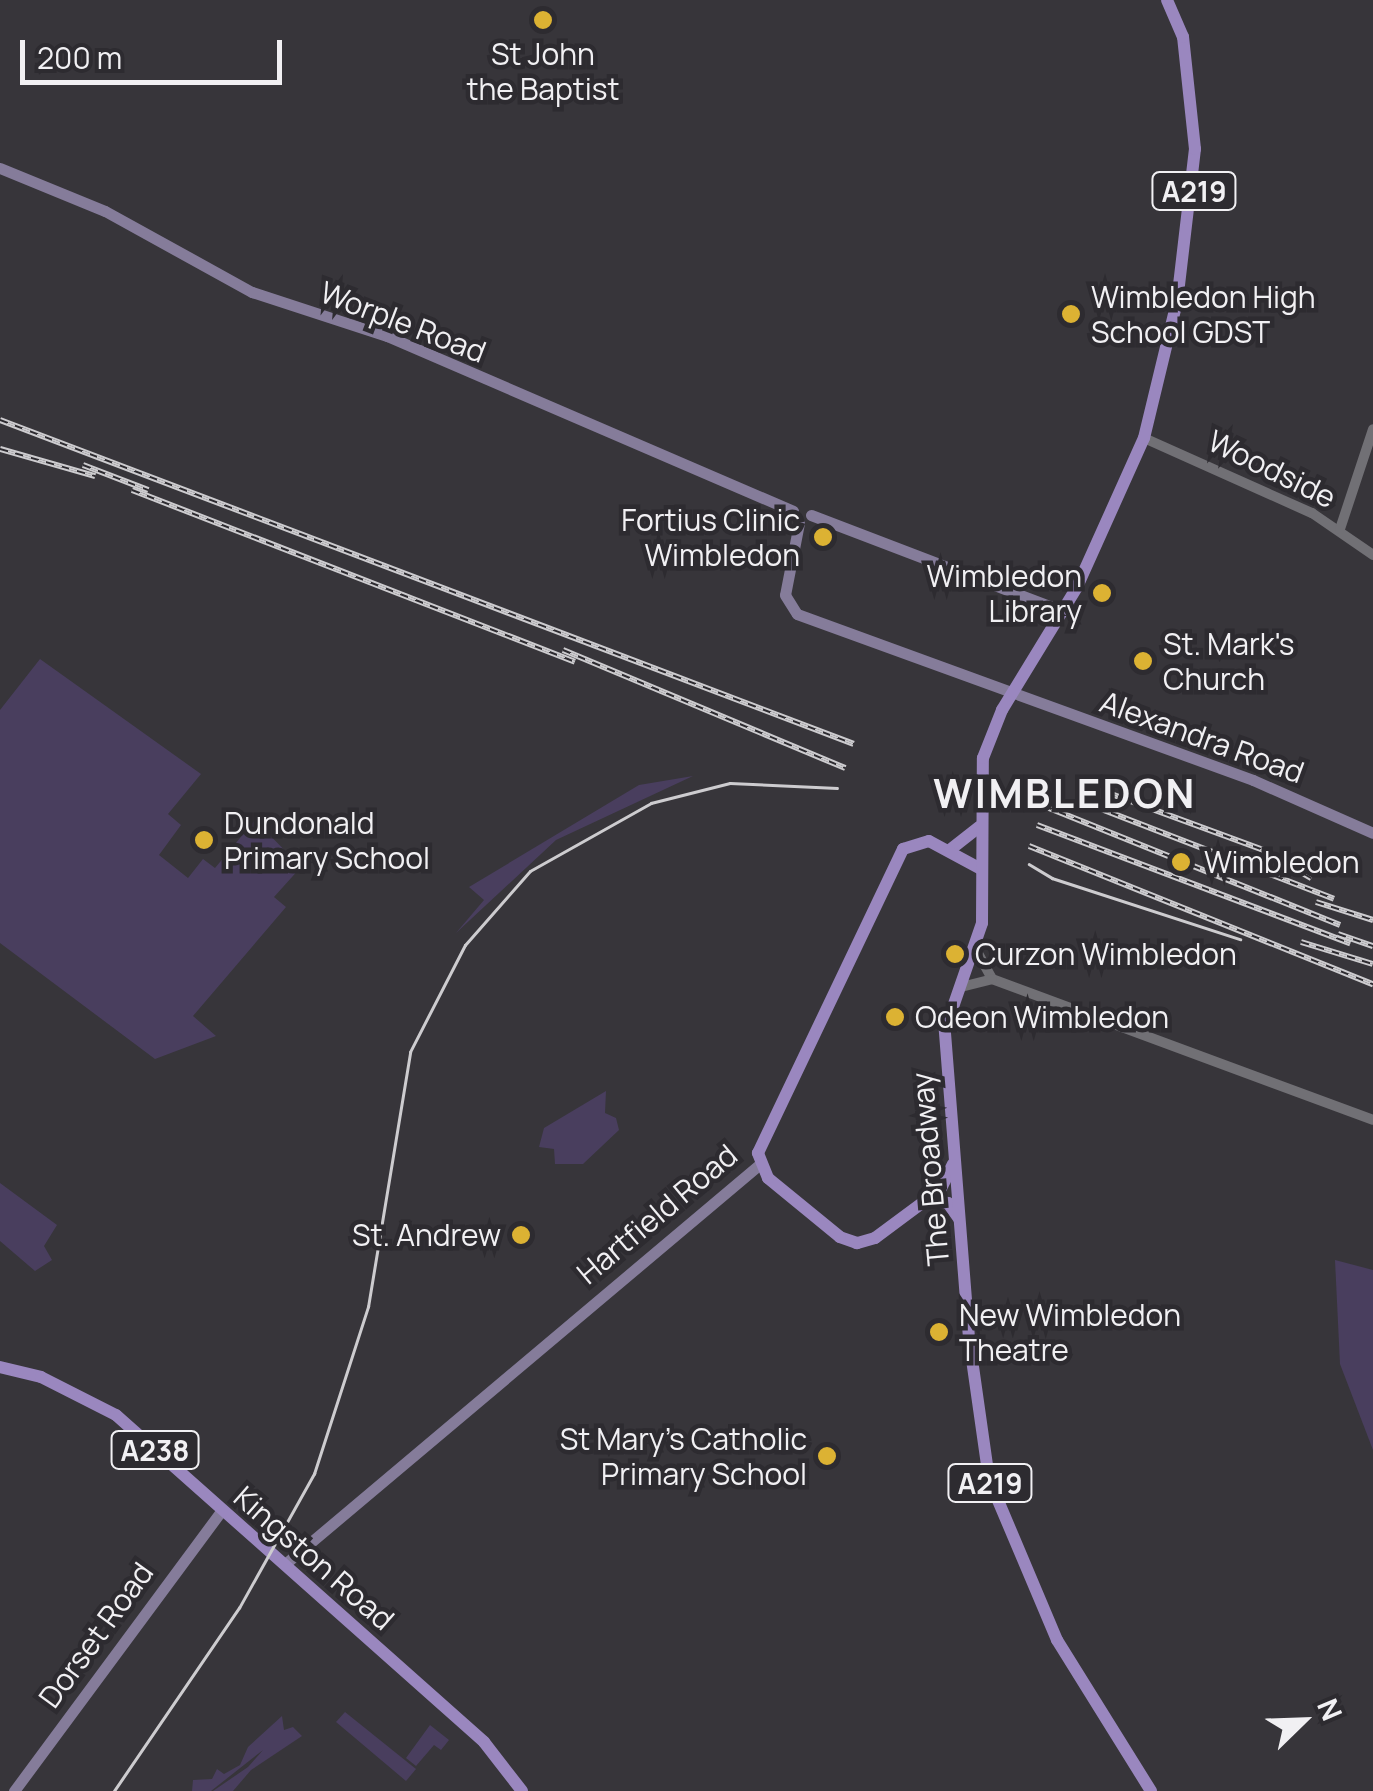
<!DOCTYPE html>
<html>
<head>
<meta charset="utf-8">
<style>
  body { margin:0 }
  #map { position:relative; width:1373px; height:1791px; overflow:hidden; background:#37353a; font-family:Manrope,sans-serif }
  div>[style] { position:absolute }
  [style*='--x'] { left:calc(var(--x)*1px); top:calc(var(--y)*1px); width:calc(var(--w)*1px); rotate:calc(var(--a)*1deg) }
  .green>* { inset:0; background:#493e5e }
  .tertiary>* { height:10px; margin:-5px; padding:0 5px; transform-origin:5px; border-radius:5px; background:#717075 }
  .secondary>* { height:11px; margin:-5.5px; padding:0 5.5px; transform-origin:5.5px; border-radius:5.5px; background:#857c9a }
  .primary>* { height:12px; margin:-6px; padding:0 6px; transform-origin:6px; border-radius:6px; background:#9a87bf }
  .tram>* { height:2.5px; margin:-1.25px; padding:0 1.25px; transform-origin:1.25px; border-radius:1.25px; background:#cdcccf }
  .rail>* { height:6px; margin-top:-3px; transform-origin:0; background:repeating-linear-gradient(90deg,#2d2b30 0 8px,#cdcccf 0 16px); box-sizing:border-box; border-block:2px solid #cdcccf }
  .dots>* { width:28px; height:28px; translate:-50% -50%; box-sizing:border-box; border:5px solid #2d2b30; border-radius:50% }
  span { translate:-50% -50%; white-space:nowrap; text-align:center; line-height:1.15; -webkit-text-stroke:9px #2d2b30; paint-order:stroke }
  .shield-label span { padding:2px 8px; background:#2d2b30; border:2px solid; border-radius:8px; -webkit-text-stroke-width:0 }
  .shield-label { font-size:28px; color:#f1f0f3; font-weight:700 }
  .poi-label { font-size:30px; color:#f1f0f3 }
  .left { translate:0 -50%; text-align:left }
  .right { translate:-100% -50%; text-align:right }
  .street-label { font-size:30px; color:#f1f0f3 }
  .district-label { font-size:40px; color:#f1f0f3; font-weight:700; letter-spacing:2.5px }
  .north { position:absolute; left:1253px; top:1671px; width:100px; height:100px; -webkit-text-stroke:8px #2d2b30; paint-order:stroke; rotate:67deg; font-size:28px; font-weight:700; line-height:40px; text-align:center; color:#f1f0f3 }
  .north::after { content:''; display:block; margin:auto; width:35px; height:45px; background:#f1f0f3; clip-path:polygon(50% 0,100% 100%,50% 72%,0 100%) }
  .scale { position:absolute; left:20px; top:40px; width:262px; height:45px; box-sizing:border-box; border:5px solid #f1f0f3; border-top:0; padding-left:12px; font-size:30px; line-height:35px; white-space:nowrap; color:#f1f0f3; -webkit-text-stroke:8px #2d2b30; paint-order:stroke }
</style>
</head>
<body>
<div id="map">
  <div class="green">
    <div style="clip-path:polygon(40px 659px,201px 774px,168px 814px,181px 825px,159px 855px,188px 878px,203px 859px,215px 868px,255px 820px,301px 867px,274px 897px,286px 907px,193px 1016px,216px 1036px,155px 1059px,0 943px,0 710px)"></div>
    <div style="clip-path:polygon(693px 776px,556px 840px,456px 933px,484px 900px,469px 887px,639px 785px)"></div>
    <div style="clip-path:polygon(606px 1091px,605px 1113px,616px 1118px,619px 1130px,583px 1164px,555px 1164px,554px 1149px,539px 1147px,544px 1128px)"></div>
    <div style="clip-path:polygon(0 1183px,57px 1225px,44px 1246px,52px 1260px,35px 1271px,0 1241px)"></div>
    <div style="clip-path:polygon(1335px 1260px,1373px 1270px,1373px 1450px,1340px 1364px)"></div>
    <div style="clip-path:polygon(345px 1712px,416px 1769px,406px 1781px,336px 1722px)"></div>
    <div style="clip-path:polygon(282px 1716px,284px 1730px,293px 1727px,302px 1736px,251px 1770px,233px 1791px,213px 1791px,248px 1767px,263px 1750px,211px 1791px,192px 1791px,193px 1780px,212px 1779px,217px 1769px,224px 1774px,240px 1765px,248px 1747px)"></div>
    <div style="clip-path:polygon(430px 1725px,449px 1740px,441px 1750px,434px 1745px,416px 1766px,406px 1758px)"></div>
  </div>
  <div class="tertiary">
    <div style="--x:1144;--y:438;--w:184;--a:24.1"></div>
    <div style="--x:1312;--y:513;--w:74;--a:34.5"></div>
    <div style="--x:1340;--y:529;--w:105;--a:-71.7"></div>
    <div style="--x:975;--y:948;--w:35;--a:61"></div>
    <div style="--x:992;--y:979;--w:406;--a:20.3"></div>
    <div style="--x:961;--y:987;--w:32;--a:-14"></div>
  </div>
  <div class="secondary">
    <div style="--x:0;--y:168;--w:113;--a:22.3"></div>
    <div style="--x:105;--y:211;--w:168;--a:28.9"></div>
    <div style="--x:252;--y:292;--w:142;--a:18.1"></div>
    <div style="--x:387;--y:336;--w:442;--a:23.3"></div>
    <div style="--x:811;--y:515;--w:269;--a:20.9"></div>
    <div style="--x:799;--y:523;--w:73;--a:101"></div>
    <div style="--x:785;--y:595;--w:22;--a:58"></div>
    <div style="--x:797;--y:614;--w:485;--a:20"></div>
    <div style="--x:1253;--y:780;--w:131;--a:23.8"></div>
    <div style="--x:285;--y:1564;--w:621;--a:-40.1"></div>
    <div style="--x:14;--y:1791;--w:348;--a:-53.5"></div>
  </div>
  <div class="primary">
    <div style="--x:951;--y:849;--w:36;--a:-38"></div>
    <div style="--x:953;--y:1164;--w:28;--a:116"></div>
    <div style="--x:941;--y:1189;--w:82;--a:143.4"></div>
    <div style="--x:875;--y:1238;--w:19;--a:164"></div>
    <div style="--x:857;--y:1243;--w:18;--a:-161"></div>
    <div style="--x:840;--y:1237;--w:93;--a:-140.7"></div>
    <div style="--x:768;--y:1178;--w:27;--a:-112"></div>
    <div style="--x:758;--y:1153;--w:337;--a:-64.5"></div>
    <div style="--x:903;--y:849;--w:27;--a:-17"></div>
    <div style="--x:929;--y:841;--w:59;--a:28.3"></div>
    <div style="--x:926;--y:1199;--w:22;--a:10"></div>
    <div style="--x:948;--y:1203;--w:19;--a:55"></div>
    <div style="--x:0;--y:1367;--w:42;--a:13.7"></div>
    <div style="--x:41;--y:1377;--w:84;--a:26.9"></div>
    <div style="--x:116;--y:1415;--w:492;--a:41.6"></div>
    <div style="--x:484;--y:1742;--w:62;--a:52.2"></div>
    <div style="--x:1151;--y:1791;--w:178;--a:-121.9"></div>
    <div style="--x:1057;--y:1640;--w:175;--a:-112.9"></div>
    <div style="--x:989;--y:1479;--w:142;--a:-98.1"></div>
    <div style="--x:969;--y:1338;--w:309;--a:-94.5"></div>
    <div style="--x:945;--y:1030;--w:113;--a:-70.9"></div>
    <div style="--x:982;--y:923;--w:165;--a:-89.7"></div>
    <div style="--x:983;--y:758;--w:52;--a:-68.4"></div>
    <div style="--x:1002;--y:710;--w:144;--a:-58.6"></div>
    <div style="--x:1077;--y:587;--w:163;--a:-65.8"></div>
    <div style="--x:1144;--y:438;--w:140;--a:-76.4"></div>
    <div style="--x:1177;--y:302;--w:154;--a:-83.3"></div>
    <div style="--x:1195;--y:149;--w:113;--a:-96.1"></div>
    <div style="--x:1183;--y:37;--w:40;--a:-113.4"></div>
  </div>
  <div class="tram">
    <div style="--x:1029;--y:864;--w:27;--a:31"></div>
    <div style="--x:1052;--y:878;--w:198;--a:18"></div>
    <div style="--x:114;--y:1791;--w:222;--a:-55.7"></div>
    <div style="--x:239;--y:1608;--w:154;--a:-60.8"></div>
    <div style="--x:314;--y:1474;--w:176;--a:-72.1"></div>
    <div style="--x:368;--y:1307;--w:258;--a:-80.6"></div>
    <div style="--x:410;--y:1052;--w:120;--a:-62.8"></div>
    <div style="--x:465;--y:945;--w:98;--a:-48.7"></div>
    <div style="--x:530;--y:871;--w:139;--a:-29.3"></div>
    <div style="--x:651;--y:803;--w:81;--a:-14.2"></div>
    <div style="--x:730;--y:783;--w:107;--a:2.7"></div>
  </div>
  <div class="rail">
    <div style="--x:0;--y:420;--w:913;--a:20.78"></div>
    <div style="--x:0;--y:449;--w:99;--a:15.9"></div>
    <div style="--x:83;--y:465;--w:70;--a:21"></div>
    <div style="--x:132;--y:490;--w:475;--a:21.2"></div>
    <div style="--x:563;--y:650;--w:306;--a:22.7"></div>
    <div style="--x:1103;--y:791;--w:171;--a:20.2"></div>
    <div style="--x:1263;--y:850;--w:56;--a:30.3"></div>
    <div style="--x:1044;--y:806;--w:319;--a:21.9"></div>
    <div style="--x:1096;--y:807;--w:255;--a:21.1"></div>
    <div style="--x:1037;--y:825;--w:335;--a:20.7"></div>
    <div style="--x:1029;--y:846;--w:371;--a:21.9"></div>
    <div style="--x:1316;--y:902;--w:60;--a:17.5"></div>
    <div style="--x:1338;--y:934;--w:37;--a:19"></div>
    <div style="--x:1301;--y:942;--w:75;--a:17"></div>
  </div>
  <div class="dots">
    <div style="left:543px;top:20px;background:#dcb233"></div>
    <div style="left:1071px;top:314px;background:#dcb233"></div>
    <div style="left:823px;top:537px;background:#dcb233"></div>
    <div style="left:1102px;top:593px;background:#dcb233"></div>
    <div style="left:1143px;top:661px;background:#dcb233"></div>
    <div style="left:204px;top:840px;background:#dcb233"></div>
    <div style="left:1181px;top:862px;background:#dcb233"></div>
    <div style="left:955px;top:954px;background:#dcb233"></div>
    <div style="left:895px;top:1017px;background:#dcb233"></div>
    <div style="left:521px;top:1235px;background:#dcb233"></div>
    <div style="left:939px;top:1332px;background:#dcb233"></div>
    <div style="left:827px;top:1456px;background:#dcb233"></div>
  </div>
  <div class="shield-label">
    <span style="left:1194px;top:191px">A219</span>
    <span style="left:155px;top:1450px">A238</span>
    <span style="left:990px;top:1483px">A219</span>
  </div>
  <div class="poi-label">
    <span style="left:543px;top:71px">St John<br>the Baptist</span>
    <span class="left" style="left:1091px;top:314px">Wimbledon High<br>School GDST</span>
    <span class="right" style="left:800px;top:537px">Fortius Clinic<br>Wimbledon</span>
    <span class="right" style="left:1082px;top:593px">Wimbledon<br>Library</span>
    <span class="left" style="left:1163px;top:661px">St. Mark's<br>Church</span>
    <span class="left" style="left:224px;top:840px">Dundonald<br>Primary School</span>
    <span class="left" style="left:1204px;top:862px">Wimbledon</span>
    <span class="left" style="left:975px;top:954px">Curzon Wimbledon</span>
    <span class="left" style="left:915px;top:1017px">Odeon Wimbledon</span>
    <span class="right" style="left:501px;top:1235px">St. Andrew</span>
    <span class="left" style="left:959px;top:1332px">New Wimbledon<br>Theatre</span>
    <span class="right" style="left:807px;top:1456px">St Mary's Catholic<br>Primary School</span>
  </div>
  <div class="street-label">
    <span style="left:403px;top:322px;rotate:21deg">Worple Road</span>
    <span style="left:1272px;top:469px;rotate:26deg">Woodside</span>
    <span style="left:1202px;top:737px;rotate:20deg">Alexandra Road</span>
    <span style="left:930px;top:1169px;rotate:-95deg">The Broadway</span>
    <span style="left:657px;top:1214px;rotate:-40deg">Hartfield Road</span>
    <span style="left:314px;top:1558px;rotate:41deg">Kingston Road</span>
    <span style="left:96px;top:1635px;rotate:-54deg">Dorset Road</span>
  </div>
  <div class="district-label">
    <span style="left:1065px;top:793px">WIMBLEDON</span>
  </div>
  <div class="north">N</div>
  <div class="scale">200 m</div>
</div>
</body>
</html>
